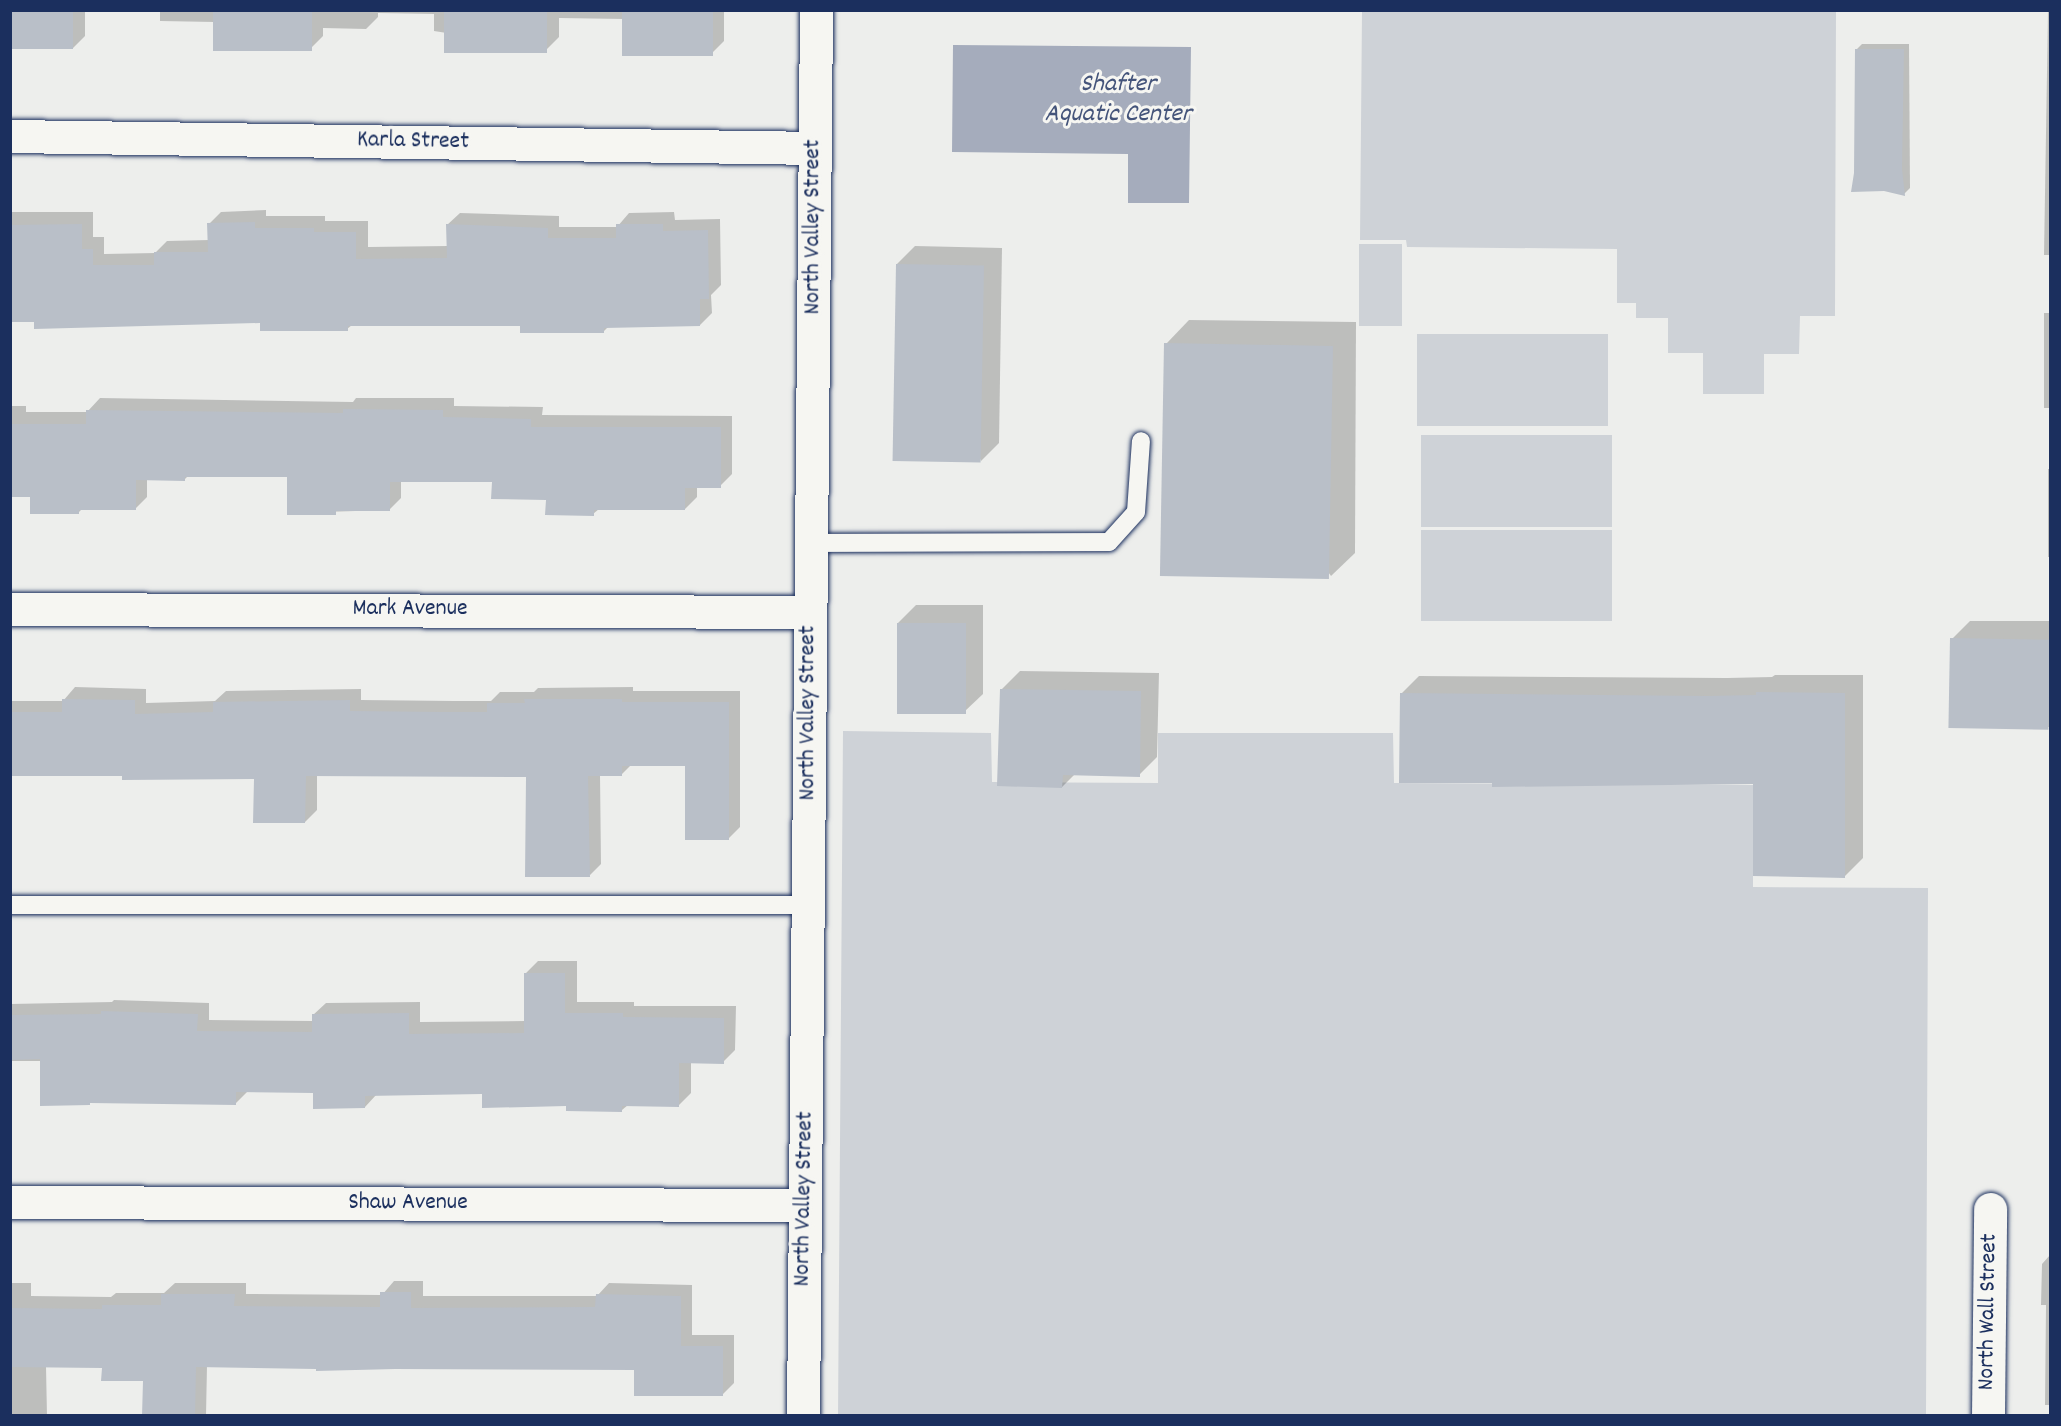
<!DOCTYPE html>
<html>
<head>
<meta charset="utf-8">
<style>
  body { margin:0 }
  #map { position:relative; width:2061px; height:1426px; overflow:hidden; background:#edeeec; font-family:Dekko,sans-serif }
  div>[style] { position:absolute }
  [style*='--x'] { left:calc(var(--x)*1px); top:calc(var(--y)*1px); width:calc(var(--w)*1px); rotate:calc(var(--a)*1deg) }
  .green>* { inset:0; background:#ced2d7; transform-origin:0 0 }
  .water>* { inset:0; background:#a5acbc }
  .shadow>* { inset:0; background:#0003; transform-origin:0 0 }
  .building>* { inset:0; background:#b9bfc8; transform-origin:0 0 }
  .roads { filter:drop-shadow(0 0 2px #1b2f5e) drop-shadow(0 0 2px #1b2f5e) }
  .service>* { height:18px; margin:-9px; padding:0 9px; transform-origin:9px; border-radius:9px; background:#f6f6f2 }
  .minor>* { height:33px; margin:-16.5px; padding:0 16.5px; transform-origin:16.5px; border-radius:16.5px; background:#f6f6f2 }
  span { translate:-50% -50%; white-space:nowrap; text-align:center; line-height:1.15; -webkit-text-stroke:6px #f6f6f2; paint-order:stroke }
  .street-label { font-size:24px; color:#1b2f5e }
  .water-label { font-size:26px; color:#44547a; font-style:italic }
  .frame { position:absolute; inset:0; border:12px solid #1b2f5e; pointer-events:none }
</style>
</head>
<body>
<div id="map">
  <div class="green">
    <div style="clip-path:polygon(1362px 11px,1836px 11px,1835px 316px,1800px 316px,1799px 354px,1764px 354px,1764px 394px,1703px 394px,1703px 353px,1668px 353px,1668px 318px,1636px 318px,1636px 303px,1617px 303px,1617px 249px,1407px 247px,1406px 240px,1360px 240px)"></div>
    <div style="left:1359px;top:244px;width:43px;height:82px"></div>
    <div style="left:1608px;top:334px;width:92px;height:191px;rotate:90deg"></div>
    <div style="left:1421px;top:435px;width:191px;height:92px"></div>
    <div style="left:1612px;top:530px;width:91px;height:191px;rotate:90deg"></div>
    <div style="clip-path:polygon(843px 731px,991px 733px,992px 782px,1158px 783px,1158px 733px,1393px 733px,1394px 783px,1753px 785px,1753px 887px,1928px 888px,1926px 1415px,838px 1416px)"></div>
  </div>
  <div class="water">
    <div style="clip-path:polygon(953px 45px,1191px 47px,1189px 203px,1128px 203px,1128px 154px,952px 152px)"></div>
  </div>
  <div class="shadow">
    <div style="clip-path:polygon(10px 10px,724px 10px,724px 41px,712px 53px,624px 19px,559px 18px,559px 37px,547px 49px,434px 31px,434px 14px,378px 13px,378px 17px,366px 29px,323px 28px,323px 36px,311px 48px,214px 22px,160px 21px,160px 11px,85px 11px,85px 36px,73px 48px)"></div>
    <div style="clip-path:polygon(2050px 10px,2050px 255px,2044px 255px,2048px 11px)"></div>
    <div style="clip-path:polygon(1862px 44px,1909px 44px,1910px 188px,1904px 194px,1855px 174px,1856px 50px)"></div>
    <div style="clip-path:polygon(266px 210px,266px 216px,325px 216px,325px 221px,368px 221px,368px 247px,448px 246px,447px 225px,460px 213px,559px 216px,559px 227px,617px 227px,629px 213px,674px 212px,675px 220px,720px 219px,721px 285px,711px 295px,712px 313px,700px 325px,609px 326px,603px 332px,521px 325px,352px 325px,347px 329px,262px 321px,36px 327px,36px 320px,10px 320px,10px 212px,93px 212px,93px 237px,104px 237px,104px 254px,155px 253px,167px 241px,209px 240px,209px 224px,221px 212px)"></div>
    <div style="clip-path:polygon(915px 246px,1002px 248px,999px 443px,981px 461px,897px 264px)"></div>
    <div style="left:2050px;top:313px;width:95px;height:6px;rotate:90deg"></div>
    <div style="clip-path:polygon(1189px 320px,1356px 322px,1355px 553px,1331px 576px,1166px 344px)"></div>
    <div style="clip-path:polygon(100px 398px,353px 402px,356px 398px,454px 398px,454px 406px,543px 407px,542px 415px,732px 416px,732px 474px,720px 486px,697px 486px,697px 497px,685px 509px,599px 509px,593px 514px,493px 480px,401px 480px,401px 498px,389px 510px,289px 513px,289px 476px,188px 476px,184px 480px,147px 479px,147px 497px,135px 509px,82px 509px,78px 513px,31px 496px,10px 496px,10px 406px,26px 406px,26px 412px,87px 412px)"></div>
    <div style="left:2050px;top:469px;width:88px;height:2px;rotate:90deg"></div>
    <div style="clip-path:polygon(916px 605px,983px 605px,983px 694px,964px 712px,898px 623px)"></div>
    <div style="clip-path:polygon(1970px 621px,2050px 621px,2050px 727px,1951px 726px,1952px 639px)"></div>
    <div style="clip-path:polygon(1020px 671px,1159px 673px,1157px 757px,1139px 775px,1075px 774px,1062px 787px,1002px 689px)"></div>
    <div style="clip-path:polygon(1775px 675px,1863px 675px,1863px 858px,1845px 876px,1755px 783px,1494px 782px,1401px 694px,1419px 676px,1727px 678px,1772px 677px)"></div>
    <div style="clip-path:polygon(75px 687px,146px 689px,146px 703px,215px 701px,226px 691px,361px 689px,361px 700px,455px 701px,491px 701px,500px 692px,534px 692px,538px 688px,633px 687px,633px 691px,740px 691px,740px 827px,728px 839px,686px 765px,631px 765px,622px 774px,600px 774px,601px 864px,590px 875px,527px 775px,317px 775px,317px 810px,305px 822px,255px 778px,10px 774px,10px 701px,63px 701px)"></div>
    <div style="clip-path:polygon(538px 961px,577px 961px,577px 1002px,634px 1002px,634px 1006px,736px 1006px,735px 1050px,723px 1062px,691px 1062px,691px 1093px,679px 1105px,628px 1105px,622px 1110px,483px 1093px,377px 1094px,365px 1107px,314px 1092px,247px 1092px,235px 1104px,91px 1102px,89px 1104px,41px 1061px,10px 1061px,10px 1004px,112px 1002px,114px 1000px,209px 1003px,209px 1020px,313px 1021px,313px 1015px,326px 1003px,420px 1002px,420px 1022px,525px 1021px,525px 974px)"></div>
    <div style="clip-path:polygon(2050px 1255px,2050px 1405px,2045px 1405px,2046px 1305px,2041px 1305px,2042px 1264px)"></div>
    <div style="clip-path:polygon(394px 1281px,423px 1281px,423px 1296px,597px 1296px,609px 1283px,692px 1285px,692px 1335px,734px 1335px,734px 1383px,722px 1395px,635px 1369px,207px 1366px,206px 1416px,144px 1416px,144px 1380px,103px 1366px,46px 1366px,47px 1416px,10px 1416px,10px 1283px,31px 1283px,31px 1296px,111px 1297px,116px 1293px,164px 1293px,175px 1283px,246px 1283px,246px 1294px,382px 1295px)"></div>
  </div>
  <div class="building">
    <div style="left:10px;top:10px;width:63px;height:39px"></div>
    <div style="left:213px;top:10px;width:99px;height:41px"></div>
    <div style="left:444px;top:10px;width:103px;height:43px"></div>
    <div style="left:622px;top:10px;width:91px;height:46px"></div>
    <div style="clip-path:polygon(1855px 49px,1904px 49px,1902px 169px,1905px 196px,1884px 191px,1851px 192px,1854px 173px)"></div>
    <div style="clip-path:polygon(255px 222px,255px 228px,314px 228px,314px 232px,356px 232px,356px 259px,447px 258px,446px 224px,548px 228px,548px 238px,616px 238px,616px 224px,663px 224px,663px 231px,708px 230px,709px 299px,700px 299px,700px 326px,604px 328px,604px 333px,520px 333px,520px 326px,348px 326px,348px 331px,260px 331px,260px 323px,34px 329px,34px 322px,10px 322px,10px 225px,82px 224px,82px 249px,93px 249px,93px 265px,154px 265px,154px 252px,208px 252px,207px 223px)"></div>
    <div style="left:896px;top:264px;width:88px;height:197px;rotate:1deg"></div>
    <div style="left:1164px;top:343px;width:169px;height:233px;rotate:1deg"></div>
    <div style="clip-path:polygon(343px 409px,443px 410px,443px 417px,531px 419px,531px 427px,721px 427px,721px 488px,685px 488px,685px 510px,594px 510px,594px 516px,545px 515px,546px 500px,491px 499px,492px 482px,390px 482px,390px 511px,336px 511px,336px 515px,287px 515px,287px 477px,185px 477px,185px 481px,136px 480px,136px 510px,79px 510px,79px 514px,30px 514px,30px 497px,10px 497px,10px 424px,86px 424px,86px 410px,343px 413px)"></div>
    <div style="left:897px;top:623px;width:69px;height:91px"></div>
    <div style="left:1950px;top:638px;width:100px;height:90px;rotate:1deg"></div>
    <div style="clip-path:polygon(1000px 689px,1141px 691px,1140px 777px,1063px 775px,1062px 788px,997px 786px)"></div>
    <div style="clip-path:polygon(1756px 692px,1845px 693px,1845px 878px,1753px 876px,1753px 784px,1492px 787px,1492px 783px,1399px 783px,1400px 693px,1708px 696px,1756px 695px)"></div>
    <div style="clip-path:polygon(62px 699px,135px 700px,135px 714px,213px 712px,213px 702px,350px 700px,350px 711px,442px 712px,487px 712px,487px 703px,525px 703px,524px 699px,622px 699px,622px 702px,729px 702px,729px 840px,685px 840px,685px 766px,622px 766px,622px 776px,588px 776px,590px 877px,525px 877px,526px 777px,306px 776px,305px 823px,253px 823px,254px 779px,122px 780px,122px 776px,10px 776px,10px 712px,62px 712px)"></div>
    <div style="clip-path:polygon(524px 973px,565px 973px,565px 1013px,623px 1013px,623px 1017px,724px 1018px,724px 1064px,679px 1063px,679px 1107px,622px 1106px,622px 1112px,566px 1111px,566px 1106px,482px 1108px,482px 1094px,365px 1096px,365px 1108px,313px 1109px,313px 1093px,236px 1092px,236px 1105px,90px 1103px,90px 1105px,40px 1106px,40px 1059px,10px 1060px,10px 1015px,101px 1014px,101px 1011px,198px 1014px,197px 1031px,312px 1032px,312px 1014px,409px 1013px,409px 1034px,524px 1033px)"></div>
    <div style="clip-path:polygon(380px 1292px,411px 1292px,411px 1308px,595px 1307px,596px 1294px,681px 1296px,681px 1346px,723px 1346px,723px 1396px,634px 1396px,634px 1370px,395px 1369px,316px 1371px,316px 1369px,196px 1367px,195px 1416px,142px 1416px,143px 1381px,101px 1381px,102px 1368px,10px 1367px,10px 1308px,102px 1309px,102px 1305px,161px 1305px,161px 1294px,235px 1294px,234px 1306px,380px 1307px)"></div>
  </div>
  <div class="roads">
    <div class="service">
      <div style="--x:811;--y:543;--w:298;--a:-0.2"></div>
      <div style="--x:1109;--y:542;--w:40;--a:-48"></div>
      <div style="--x:1136;--y:512;--w:71;--a:-86"></div>
      <div style="--x:10;--y:905;--w:798;--a:0"></div>
    </div>
    <div class="minor">
      <div style="--x:10;--y:136;--w:805;--a:0.85"></div>
      <div style="--x:10;--y:609;--w:800;--a:0.21"></div>
      <div style="--x:10;--y:1202;--w:795;--a:0.22"></div>
      <div style="--x:803;--y:1416;--w:1406;--a:-89.47"></div>
      <div style="--x:1988;--y:1416;--w:207;--a:-89.4"></div>
    </div>
  </div>
  <div class="street-label">
    <span style="left:413px;top:142px;rotate:1deg">Karla Street</span>
    <span style="left:814px;top:227px;rotate:-90deg">North Valley Street</span>
    <span style="left:410px;top:610px">Mark Avenue</span>
    <span style="left:809px;top:713px;rotate:-90deg">North Valley Street</span>
    <span style="left:805px;top:1199px;rotate:-89deg">North Valley Street</span>
    <span style="left:408px;top:1204px">Shaw Avenue</span>
    <span style="left:1989px;top:1312px;rotate:-89deg">North Wall Street</span>
  </div>
  <div class="water-label">
    <span style="left:1118px;top:100px">Shafter<br>Aquatic Center</span>
  </div>
  <div class="frame"></div>
</div>
</body>
</html>
